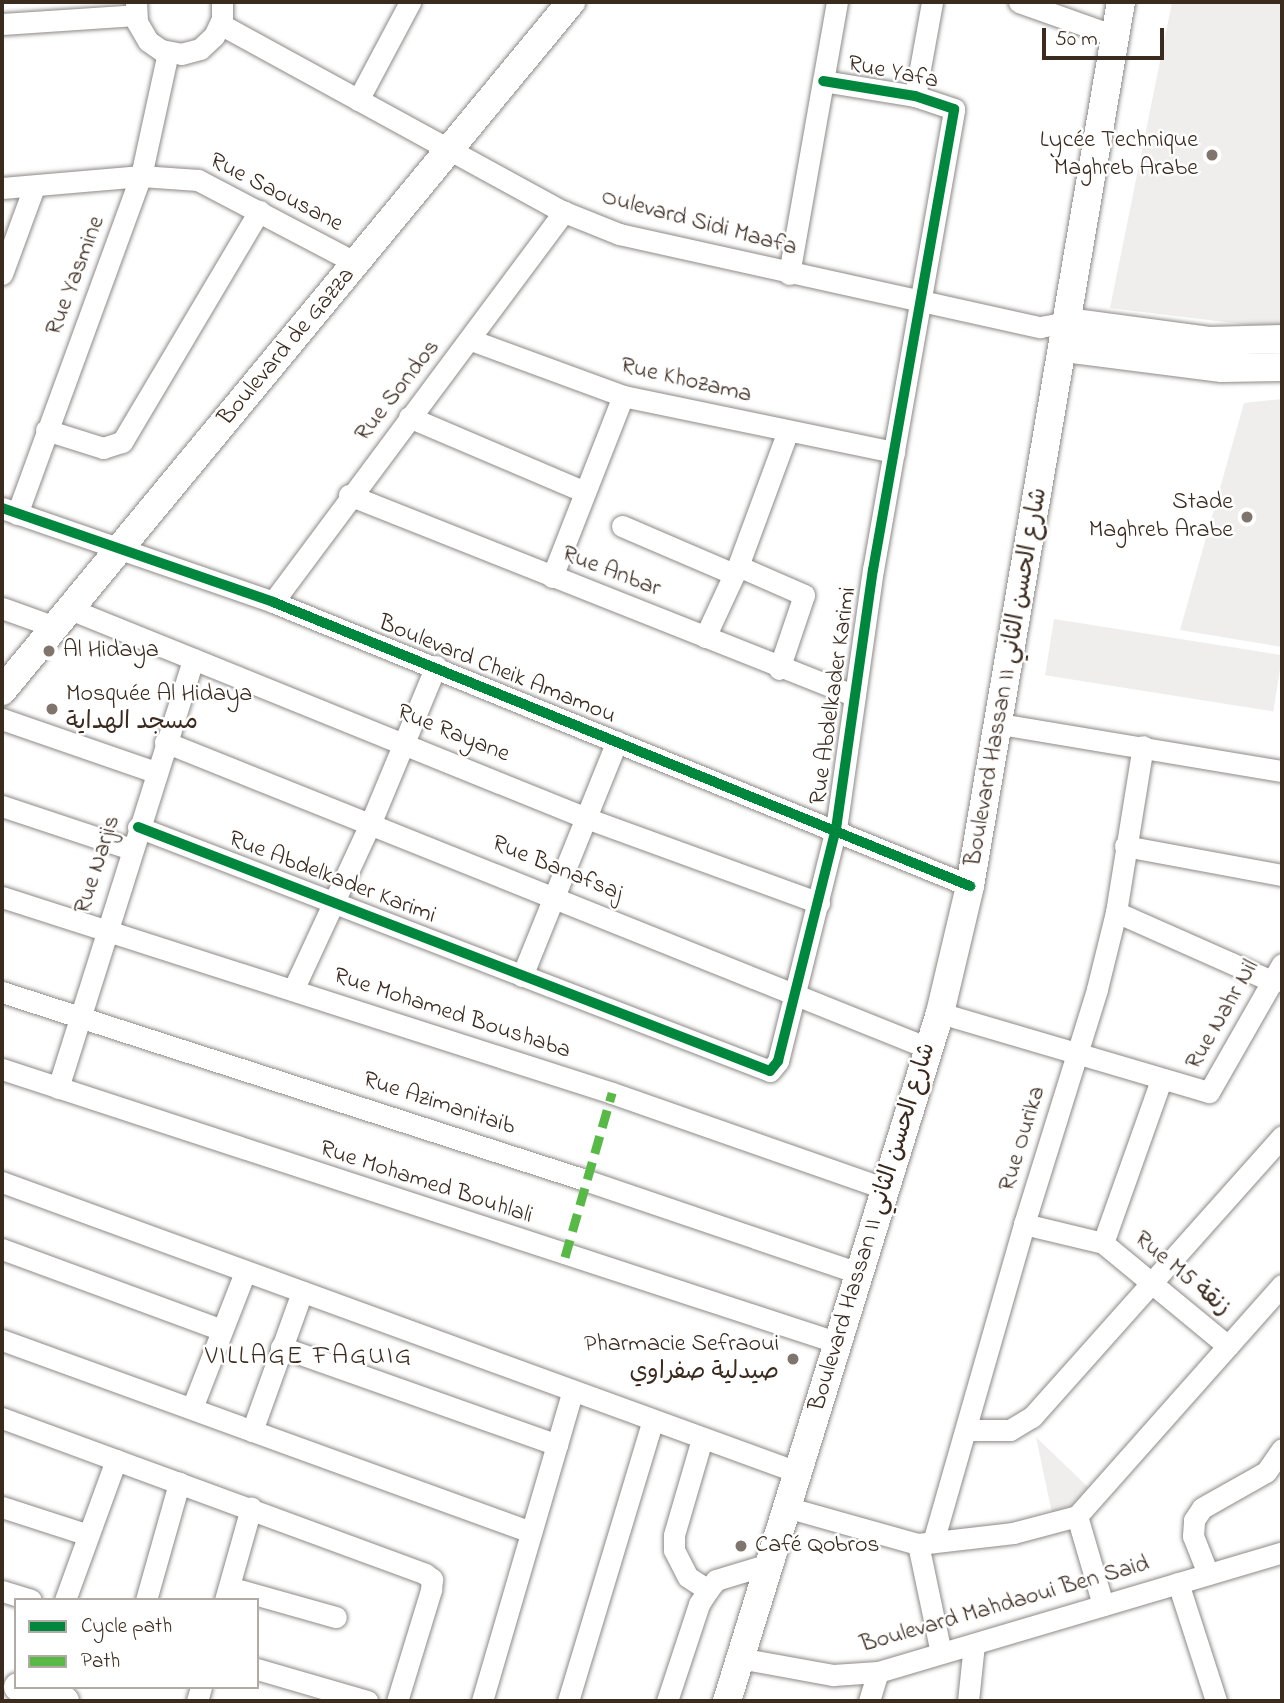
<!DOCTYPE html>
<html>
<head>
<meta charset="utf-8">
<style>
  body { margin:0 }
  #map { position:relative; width:1284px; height:1703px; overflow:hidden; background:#fff; font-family:"Indie Flower","Playpen Sans Arabic",sans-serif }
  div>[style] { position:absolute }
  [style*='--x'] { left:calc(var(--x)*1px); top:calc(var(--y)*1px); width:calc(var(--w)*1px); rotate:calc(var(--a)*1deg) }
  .built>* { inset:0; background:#efeeed; transform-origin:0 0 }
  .roads { filter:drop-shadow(0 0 2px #8e8b88) drop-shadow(0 0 2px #8e8b88) }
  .minor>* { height:21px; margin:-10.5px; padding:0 10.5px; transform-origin:10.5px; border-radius:10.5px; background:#fff }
  .major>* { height:28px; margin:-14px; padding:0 14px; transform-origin:14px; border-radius:14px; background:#fff }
  .quiet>* { height:9px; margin-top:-4.5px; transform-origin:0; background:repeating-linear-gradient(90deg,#58b947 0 18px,transparent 0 27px) }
  .cycleway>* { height:10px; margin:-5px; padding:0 5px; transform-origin:5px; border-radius:5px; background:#00873e }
  .dots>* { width:19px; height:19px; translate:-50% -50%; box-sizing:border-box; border:4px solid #fff; border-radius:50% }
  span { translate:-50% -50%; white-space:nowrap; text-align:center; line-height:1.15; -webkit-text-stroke:5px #fff; paint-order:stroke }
  .street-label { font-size:24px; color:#3b2a1e }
  .poi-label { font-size:24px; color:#3b2a1e }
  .right { translate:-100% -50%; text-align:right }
  .left { translate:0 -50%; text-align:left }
  .neighbourhood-label { font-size:26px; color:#3b2a1e; letter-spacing:2px }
  .frame { position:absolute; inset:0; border:4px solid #3b2a1e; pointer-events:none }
  .legend { position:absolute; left:14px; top:1598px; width:245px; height:91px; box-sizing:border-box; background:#fff; border:2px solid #b1aaa5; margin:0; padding:9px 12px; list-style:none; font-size:21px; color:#3b2a1e }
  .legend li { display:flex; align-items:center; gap:14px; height:35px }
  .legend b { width:35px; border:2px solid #b1aaa5 }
  .scale { position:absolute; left:1042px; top:28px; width:122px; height:32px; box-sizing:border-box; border:4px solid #3b2a1e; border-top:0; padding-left:9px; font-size:21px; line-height:24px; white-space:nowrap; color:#3b2a1e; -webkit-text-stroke:5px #fff; paint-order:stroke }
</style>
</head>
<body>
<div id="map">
  <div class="built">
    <div style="clip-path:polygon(1172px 2px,1282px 2px,1282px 329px,1110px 308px)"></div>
    <div style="clip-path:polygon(1282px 399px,1282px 647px,1180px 630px,1244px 403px)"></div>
    <div style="clip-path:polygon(69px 616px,81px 620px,2px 714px,2px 698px)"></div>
    <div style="left:1054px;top:619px;width:231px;height:57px;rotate:9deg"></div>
    <div style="clip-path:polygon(1036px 1437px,1092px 1491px,1077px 1510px,1053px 1518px)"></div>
  </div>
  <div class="roads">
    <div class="minor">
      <div style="--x:136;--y:2;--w:20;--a:87"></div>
      <div style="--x:137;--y:22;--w:22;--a:60"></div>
      <div style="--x:148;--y:41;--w:16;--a:35"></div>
      <div style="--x:161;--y:50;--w:20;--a:11"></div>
      <div style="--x:181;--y:54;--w:20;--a:-15"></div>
      <div style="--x:200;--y:49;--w:19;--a:-43"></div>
      <div style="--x:214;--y:36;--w:19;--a:-65"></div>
      <div style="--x:222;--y:19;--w:17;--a:-90"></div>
      <div style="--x:1019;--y:2;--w:102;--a:19.5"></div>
      <div style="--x:2;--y:24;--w:134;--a:-3.8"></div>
      <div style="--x:220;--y:24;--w:392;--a:28.7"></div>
      <div style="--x:564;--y:212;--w:59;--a:21.8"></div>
      <div style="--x:619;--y:234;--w:431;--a:12.5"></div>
      <div style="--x:1040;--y:327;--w:27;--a:-10"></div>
      <div style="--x:915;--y:96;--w:96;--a:-79.7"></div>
      <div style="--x:358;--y:100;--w:111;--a:-62"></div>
      <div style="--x:2;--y:188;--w:140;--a:-4.9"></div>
      <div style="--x:141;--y:176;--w:57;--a:4"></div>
      <div style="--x:198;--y:180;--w:178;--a:27.7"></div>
      <div style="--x:2;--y:274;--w:93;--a:-69.8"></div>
      <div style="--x:789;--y:274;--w:276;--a:-80"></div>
      <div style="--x:471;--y:340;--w:162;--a:20.2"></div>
      <div style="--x:623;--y:396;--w:277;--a:11.7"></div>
      <div style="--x:409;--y:417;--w:191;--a:23.1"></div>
      <div style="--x:46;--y:430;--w:60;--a:17.5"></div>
      <div style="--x:103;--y:448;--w:20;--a:-18"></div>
      <div style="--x:122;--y:442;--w:269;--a:-59.3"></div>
      <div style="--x:349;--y:495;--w:544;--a:21.66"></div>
      <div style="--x:2;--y:508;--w:287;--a:19.1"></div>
      <div style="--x:273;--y:602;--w:753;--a:22.17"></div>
      <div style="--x:17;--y:514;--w:360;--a:-69.9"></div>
      <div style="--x:141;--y:176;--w:127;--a:-77.7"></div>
      <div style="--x:622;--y:526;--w:122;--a:23.2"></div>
      <div style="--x:738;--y:566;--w:72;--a:23.7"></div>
      <div style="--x:804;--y:595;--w:78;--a:108.7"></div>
      <div style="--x:552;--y:577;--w:194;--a:-68.6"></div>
      <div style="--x:273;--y:602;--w:487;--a:-53.3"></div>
      <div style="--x:2;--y:608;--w:56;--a:19.7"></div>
      <div style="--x:70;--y:609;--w:557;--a:22.05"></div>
      <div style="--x:586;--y:818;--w:248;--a:20"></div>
      <div style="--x:705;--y:637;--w:78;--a:-65.1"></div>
      <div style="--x:738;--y:566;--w:144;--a:-69.7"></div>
      <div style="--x:2;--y:719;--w:162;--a:19.1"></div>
      <div style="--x:1000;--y:724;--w:286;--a:9.5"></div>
      <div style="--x:165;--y:742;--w:822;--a:21.85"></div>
      <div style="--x:2;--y:806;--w:136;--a:18.4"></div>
      <div style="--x:138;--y:827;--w:677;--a:21.11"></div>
      <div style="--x:770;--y:1071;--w:13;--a:-51"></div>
      <div style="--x:778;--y:1061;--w:239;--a:-76"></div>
      <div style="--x:836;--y:829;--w:262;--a:-81.9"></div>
      <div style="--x:873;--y:570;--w:468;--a:-80"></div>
      <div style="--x:954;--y:109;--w:41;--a:-161.6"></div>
      <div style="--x:915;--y:96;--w:93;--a:-170.7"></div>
      <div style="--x:1125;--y:846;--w:160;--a:10.5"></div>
      <div style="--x:2;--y:897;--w:641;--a:17.81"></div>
      <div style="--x:612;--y:1093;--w:288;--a:19.3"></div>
      <div style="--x:1116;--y:912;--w:173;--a:23.9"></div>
      <div style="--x:522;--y:976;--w:253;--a:-68"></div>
      <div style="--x:293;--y:990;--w:185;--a:-65.1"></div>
      <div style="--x:371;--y:822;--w:169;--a:-67.4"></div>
      <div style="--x:2;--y:992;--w:613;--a:17.87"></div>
      <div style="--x:585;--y:1180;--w:288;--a:18.8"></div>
      <div style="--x:940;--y:1013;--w:280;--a:16.4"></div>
      <div style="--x:1209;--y:1092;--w:147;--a:-60.3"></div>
      <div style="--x:2;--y:1069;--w:878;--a:18.13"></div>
      <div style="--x:58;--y:1088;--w:450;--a:-72.5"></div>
      <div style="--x:2;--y:1182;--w:846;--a:20.04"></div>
      <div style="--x:1024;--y:1224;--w:81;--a:13.5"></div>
      <div style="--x:1103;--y:1243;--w:162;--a:39.5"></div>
      <div style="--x:1103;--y:1243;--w:173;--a:-70.4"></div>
      <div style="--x:2;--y:1249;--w:234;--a:20.2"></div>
      <div style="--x:2;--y:1340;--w:563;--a:19.95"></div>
      <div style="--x:281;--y:1347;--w:293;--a:19.5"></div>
      <div style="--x:192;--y:1408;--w:146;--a:-68.7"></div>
      <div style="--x:2;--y:1418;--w:451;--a:20.2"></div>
      <div style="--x:425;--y:1574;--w:9;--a:36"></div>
      <div style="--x:432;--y:1579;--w:11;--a:95"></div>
      <div style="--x:431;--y:1590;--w:116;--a:107"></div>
      <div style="--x:966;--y:1430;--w:44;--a:0"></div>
      <div style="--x:1010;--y:1430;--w:26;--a:-31"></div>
      <div style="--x:1032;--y:1417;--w:376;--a:-48.3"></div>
      <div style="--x:252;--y:1431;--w:148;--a:-70.2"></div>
      <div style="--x:702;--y:1439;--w:100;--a:106.3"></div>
      <div style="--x:674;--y:1535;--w:15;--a:90"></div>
      <div style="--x:674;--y:1550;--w:30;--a:63"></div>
      <div style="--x:688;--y:1577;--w:24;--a:33"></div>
      <div style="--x:2;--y:1507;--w:90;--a:18"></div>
      <div style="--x:786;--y:1507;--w:137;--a:15.7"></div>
      <div style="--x:918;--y:1544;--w:96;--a:-6.6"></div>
      <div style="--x:1013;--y:1533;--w:66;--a:-14.9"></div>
      <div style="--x:1077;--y:1516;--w:309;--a:-48.4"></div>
      <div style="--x:1077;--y:1516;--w:93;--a:73.7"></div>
      <div style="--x:933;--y:1542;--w:331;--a:-74"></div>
      <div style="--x:1024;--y:1224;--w:246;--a:-72.7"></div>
      <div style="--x:1097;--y:989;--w:79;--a:-76.1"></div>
      <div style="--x:1116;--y:912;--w:168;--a:-80.8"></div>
      <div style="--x:918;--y:1544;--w:111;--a:78.1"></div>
      <div style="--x:1208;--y:1574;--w:41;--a:-111.5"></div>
      <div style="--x:1193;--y:1536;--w:16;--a:-86"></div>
      <div style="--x:1194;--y:1520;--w:14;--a:-56"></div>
      <div style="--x:1202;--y:1508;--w:73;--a:-29.4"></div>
      <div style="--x:1266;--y:1472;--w:28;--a:-55"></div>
      <div style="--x:1178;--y:1583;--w:124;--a:72.1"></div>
      <div style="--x:229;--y:1587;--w:111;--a:15.7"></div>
      <div style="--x:2;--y:1591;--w:30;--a:17"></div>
      <div style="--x:65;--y:1600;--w:149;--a:-70"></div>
      <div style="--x:146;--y:1600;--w:122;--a:-74.2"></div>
      <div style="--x:225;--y:1600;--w:96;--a:-74.2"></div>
      <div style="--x:739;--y:1658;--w:96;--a:10.3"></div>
      <div style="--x:833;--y:1675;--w:45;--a:-3.8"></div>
      <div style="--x:878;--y:1672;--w:421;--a:-16.5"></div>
      <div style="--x:257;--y:1669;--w:115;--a:16.2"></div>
      <div style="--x:197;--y:1701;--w:15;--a:-74"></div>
      <div style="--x:482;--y:1701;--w:321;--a:-73.7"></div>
      <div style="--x:568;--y:1701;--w:291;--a:-73.2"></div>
      <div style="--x:667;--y:1701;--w:102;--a:-71.7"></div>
      <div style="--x:699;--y:1604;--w:17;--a:-57"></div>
      <div style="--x:708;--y:1590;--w:13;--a:-51"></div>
      <div style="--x:716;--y:1580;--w:55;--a:-16.8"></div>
      <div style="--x:869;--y:1701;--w:30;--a:-73"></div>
      <div style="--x:968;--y:1701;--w:57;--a:-84"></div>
    </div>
    <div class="major">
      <div style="--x:1067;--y:322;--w:143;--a:7.6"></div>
      <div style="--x:1209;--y:341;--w:73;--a:-1.6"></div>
      <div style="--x:1065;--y:348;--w:158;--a:7.3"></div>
      <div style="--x:1222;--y:368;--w:60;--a:-1"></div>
      <div style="--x:2;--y:691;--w:894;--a:-50.45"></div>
      <div style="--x:18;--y:1687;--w:49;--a:16.6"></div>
      <div style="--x:727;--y:1701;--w:720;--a:-72.8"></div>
      <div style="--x:940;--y:1013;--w:130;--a:-76.7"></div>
      <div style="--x:970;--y:886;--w:897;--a:-80.31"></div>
    </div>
  </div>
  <div class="quiet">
    <div style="--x:565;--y:1257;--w:171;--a:-74"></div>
  </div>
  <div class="cycleway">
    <div style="--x:2;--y:508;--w:287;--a:19.1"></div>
    <div style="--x:273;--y:602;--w:753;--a:22.17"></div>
    <div style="--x:138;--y:827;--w:677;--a:21.11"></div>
    <div style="--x:770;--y:1071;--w:13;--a:-51"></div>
    <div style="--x:778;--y:1061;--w:239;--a:-76"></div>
    <div style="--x:836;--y:829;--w:262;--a:-81.9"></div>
    <div style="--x:873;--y:570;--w:468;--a:-80"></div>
    <div style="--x:954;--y:109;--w:41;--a:-161.6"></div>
    <div style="--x:915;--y:96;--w:93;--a:-170.7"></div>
  </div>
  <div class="dots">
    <div style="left:1212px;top:155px;background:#80756d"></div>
    <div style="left:1247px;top:517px;background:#80756d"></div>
    <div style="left:49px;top:651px;background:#80756d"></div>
    <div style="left:52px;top:709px;background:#80756d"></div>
    <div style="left:793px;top:1359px;background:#80756d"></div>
    <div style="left:741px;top:1546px;background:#80756d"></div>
  </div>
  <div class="street-label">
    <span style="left:893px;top:73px;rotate:11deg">Rue Yafa</span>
    <span style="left:276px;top:193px;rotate:27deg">Rue Saousane</span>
    <span style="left:699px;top:223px;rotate:15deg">Oulevard Sidi Maafa</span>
    <span style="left:76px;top:276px;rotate:-69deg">Rue Yasmine</span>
    <span style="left:287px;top:347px;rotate:-50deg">Boulevard de Gazza</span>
    <span style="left:686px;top:381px;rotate:13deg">Rue Khozama</span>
    <span style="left:398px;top:391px;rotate:-52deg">Rue Sondos</span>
    <span style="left:611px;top:572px;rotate:21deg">Rue Anbar</span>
    <span style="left:497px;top:670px;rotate:22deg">Boulevard Cheik Amamou</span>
    <span style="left:1007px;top:677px;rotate:-80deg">Boulevard Hassan II شارع الحسن الثاني</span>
    <span style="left:834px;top:696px;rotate:-82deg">Rue Abdelkader Karimi</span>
    <span style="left:453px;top:734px;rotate:22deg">Rue Rayane</span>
    <span style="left:98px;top:865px;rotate:-72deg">Rue Narjis</span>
    <span style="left:557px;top:869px;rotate:22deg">Rue Banafsaj</span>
    <span style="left:332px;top:878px;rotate:21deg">Rue Abdelkader Karimi</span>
    <span style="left:452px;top:1014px;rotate:18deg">Rue Mohamed Boushaba</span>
    <span style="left:1223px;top:1015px;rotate:-60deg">Rue Nahr Nil</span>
    <span style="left:439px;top:1104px;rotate:18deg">Rue Azimanitaib</span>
    <span style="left:1023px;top:1139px;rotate:-73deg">Rue Ourika</span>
    <span style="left:426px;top:1183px;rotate:18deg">Rue Mohamed Bouhlali</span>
    <span style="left:873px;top:1227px;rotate:-73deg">Boulevard Hassan II شارع الحسن الثاني</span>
    <span style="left:1182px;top:1274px;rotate:40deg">Rue M5 زنقة</span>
    <span style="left:1005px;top:1605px;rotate:-16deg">Boulevard Mahdaoui Ben Said</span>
  </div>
  <div class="poi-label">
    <span class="right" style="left:1198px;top:155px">Lycée Technique<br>Maghreb Arabe</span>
    <span class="right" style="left:1233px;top:517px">Stade<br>Maghreb Arabe</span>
    <span class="left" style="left:63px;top:651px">Al Hidaya</span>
    <span class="left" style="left:66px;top:709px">Mosquée Al Hidaya<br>مسجد الهداية</span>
    <span class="right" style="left:779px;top:1359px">Pharmacie Sefraoui<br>صيدلية صفراوي</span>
    <span class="left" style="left:755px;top:1546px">Café Qobros</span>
  </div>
  <div class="neighbourhood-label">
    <span style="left:309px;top:1358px">VILLAGE FAGUIG</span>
  </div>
  <div class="frame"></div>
  <ul class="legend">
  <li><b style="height:9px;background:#00873e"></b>Cycle path</li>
  <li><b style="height:9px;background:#58b947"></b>Path</li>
  </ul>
  <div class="scale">50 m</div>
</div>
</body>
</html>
